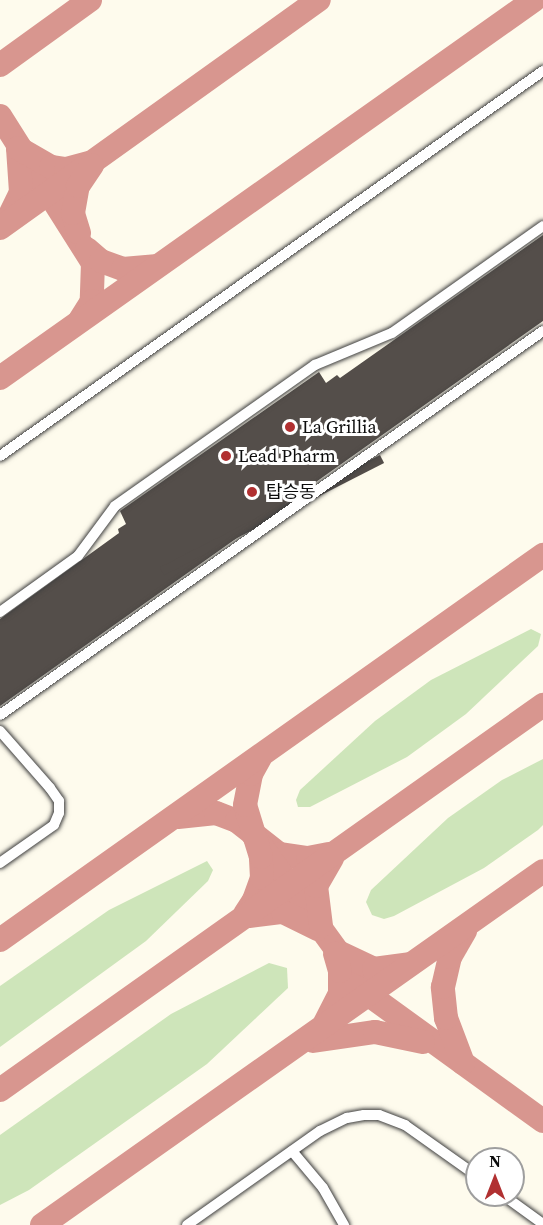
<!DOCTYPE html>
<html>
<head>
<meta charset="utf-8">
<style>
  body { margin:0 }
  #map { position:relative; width:543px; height:1225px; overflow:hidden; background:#fefbed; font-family:"Source Serif 4","Noto Sans KR",serif }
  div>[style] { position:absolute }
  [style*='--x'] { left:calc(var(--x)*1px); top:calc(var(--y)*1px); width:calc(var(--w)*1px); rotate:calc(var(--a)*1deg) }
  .green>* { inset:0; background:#cee5ba }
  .taxiway>* { height:24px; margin:-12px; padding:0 12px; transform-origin:12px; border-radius:12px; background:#d8968f }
  .building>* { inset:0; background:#544e4a; transform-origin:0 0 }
  .roads { filter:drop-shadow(0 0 2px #3f3f3f) drop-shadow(0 0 2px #3f3f3f) }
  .minor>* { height:10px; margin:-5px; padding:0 5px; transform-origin:5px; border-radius:5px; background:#fff }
  .dots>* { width:16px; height:16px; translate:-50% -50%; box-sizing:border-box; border:3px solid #fff; border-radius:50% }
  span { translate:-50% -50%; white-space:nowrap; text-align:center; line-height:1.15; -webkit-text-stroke:6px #fff; paint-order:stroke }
  .poi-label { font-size:18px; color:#0c0c0c }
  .left { translate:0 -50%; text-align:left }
  .north { position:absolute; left:465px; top:1147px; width:60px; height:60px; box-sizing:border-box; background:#fff; border:2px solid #9e9e9e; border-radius:50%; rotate:0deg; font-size:16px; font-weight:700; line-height:24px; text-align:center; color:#0c0c0c }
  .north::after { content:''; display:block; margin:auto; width:21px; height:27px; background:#b13031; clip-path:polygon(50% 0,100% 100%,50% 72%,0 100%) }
</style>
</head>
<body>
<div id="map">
  <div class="green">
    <div style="clip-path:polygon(531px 629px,541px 634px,538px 646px,466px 714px,407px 757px,310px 807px,298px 807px,296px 800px,300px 790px,375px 721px,431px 680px)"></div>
    <div style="clip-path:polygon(543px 759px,543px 825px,538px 830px,484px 868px,394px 916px,384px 919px,372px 915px,366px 902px,371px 890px,448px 818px,502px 780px)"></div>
    <div style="clip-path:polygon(207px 861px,213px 870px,208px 881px,146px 941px,0 1047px,0 986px,109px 910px)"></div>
    <div style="clip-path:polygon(269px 963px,287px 968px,288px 988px,207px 1064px,29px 1190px,0 1205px,0 1135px,171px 1014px)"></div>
  </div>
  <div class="taxiway">
    <div style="--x:0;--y:65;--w:111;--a:-35.8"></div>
    <div style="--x:0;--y:116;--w:174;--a:57.7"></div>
    <div style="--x:93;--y:263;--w:38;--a:92"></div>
    <div style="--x:92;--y:301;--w:22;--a:122"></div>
    <div style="--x:7;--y:221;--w:32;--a:-64"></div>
    <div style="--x:21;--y:192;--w:44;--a:-93.9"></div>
    <div style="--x:18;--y:148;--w:38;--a:30"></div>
    <div style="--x:51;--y:167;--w:15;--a:8"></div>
    <div style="--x:66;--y:169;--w:24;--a:-15"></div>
    <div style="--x:0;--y:228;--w:392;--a:-35.6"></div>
    <div style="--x:79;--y:233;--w:21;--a:-107"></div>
    <div style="--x:73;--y:213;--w:27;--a:-80"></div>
    <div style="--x:78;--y:186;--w:25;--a:-56"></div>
    <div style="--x:87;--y:249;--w:18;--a:41"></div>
    <div style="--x:101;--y:261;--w:23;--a:20"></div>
    <div style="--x:123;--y:269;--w:32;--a:-5"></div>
    <div style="--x:0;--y:378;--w:654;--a:-35.29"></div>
    <div style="--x:178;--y:817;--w:38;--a:-6"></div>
    <div style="--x:216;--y:813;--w:22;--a:21"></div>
    <div style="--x:237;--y:821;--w:53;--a:38.2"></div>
    <div style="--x:279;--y:854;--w:29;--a:8"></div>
    <div style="--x:308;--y:858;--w:21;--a:-11"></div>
    <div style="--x:254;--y:836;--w:196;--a:54.1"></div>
    <div style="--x:369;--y:995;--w:215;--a:35.9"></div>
    <div style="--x:245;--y:914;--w:17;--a:-57"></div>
    <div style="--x:254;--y:900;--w:23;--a:-70"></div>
    <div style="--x:262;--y:878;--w:21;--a:-93"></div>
    <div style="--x:261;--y:857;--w:54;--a:-107.1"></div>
    <div style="--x:245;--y:805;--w:32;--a:-79"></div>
    <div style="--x:251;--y:774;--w:18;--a:-61"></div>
    <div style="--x:249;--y:916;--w:34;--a:-7"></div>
    <div style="--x:283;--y:912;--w:39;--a:26"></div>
    <div style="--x:321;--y:926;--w:40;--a:-97.1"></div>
    <div style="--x:316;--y:886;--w:32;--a:-60"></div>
    <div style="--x:0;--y:940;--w:666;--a:-35.34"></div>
    <div style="--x:340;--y:953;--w:38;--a:25"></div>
    <div style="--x:374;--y:969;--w:34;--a:-8"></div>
    <div style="--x:325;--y:1023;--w:34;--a:-63"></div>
    <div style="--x:340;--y:993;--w:22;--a:-90"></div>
    <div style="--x:340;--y:971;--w:18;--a:-106"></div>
    <div style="--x:313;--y:1041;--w:63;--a:-8.3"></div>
    <div style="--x:375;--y:1032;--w:49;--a:11.8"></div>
    <div style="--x:463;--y:1063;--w:48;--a:-110.7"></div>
    <div style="--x:446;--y:1018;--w:31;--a:-96"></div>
    <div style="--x:443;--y:987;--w:31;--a:-77"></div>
    <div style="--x:450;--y:957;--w:30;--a:-60"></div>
    <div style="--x:0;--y:1090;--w:666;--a:-35.34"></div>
    <div style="--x:42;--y:1225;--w:613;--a:-35.24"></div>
  </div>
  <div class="building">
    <div style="clip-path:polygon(543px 235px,543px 321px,0 706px,0 619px,119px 533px,118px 529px,126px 524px,120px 511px,319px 372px,326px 383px,337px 375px,340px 378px)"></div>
    <div style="left:380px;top:455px;width:9px;height:247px;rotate:63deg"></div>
  </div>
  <div class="roads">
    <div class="minor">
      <div style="--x:0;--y:456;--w:666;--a:-35.34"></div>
      <div style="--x:0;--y:612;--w:96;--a:-35.7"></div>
      <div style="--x:78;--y:556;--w:62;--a:-53.5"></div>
      <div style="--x:115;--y:506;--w:245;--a:-35.2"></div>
      <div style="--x:315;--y:365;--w:83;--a:-22.6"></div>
      <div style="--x:392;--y:333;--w:185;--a:-35.3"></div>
      <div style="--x:0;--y:715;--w:665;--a:-35.27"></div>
      <div style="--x:0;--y:731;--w:76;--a:48.7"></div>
      <div style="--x:50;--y:788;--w:16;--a:55"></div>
      <div style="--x:59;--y:801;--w:12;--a:90"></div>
      <div style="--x:59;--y:813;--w:13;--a:113"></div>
      <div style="--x:54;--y:825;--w:66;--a:144.9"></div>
      <div style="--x:292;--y:1151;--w:48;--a:50"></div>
      <div style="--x:323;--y:1188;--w:43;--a:60.4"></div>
      <div style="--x:503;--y:1195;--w:49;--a:35.9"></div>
      <div style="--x:187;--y:1225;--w:163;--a:-35.3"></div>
      <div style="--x:320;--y:1131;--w:30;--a:-26"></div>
      <div style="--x:347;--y:1118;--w:17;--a:-10"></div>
      <div style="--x:364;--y:1115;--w:15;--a:0"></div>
      <div style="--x:379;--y:1115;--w:28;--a:21"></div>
      <div style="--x:405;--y:1125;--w:88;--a:35.3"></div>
    </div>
  </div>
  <div class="dots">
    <div style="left:290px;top:427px;background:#b13031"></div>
    <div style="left:226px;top:456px;background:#b13031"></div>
    <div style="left:252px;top:492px;background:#b13031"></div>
  </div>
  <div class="poi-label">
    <span class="left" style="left:302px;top:427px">La Grillia</span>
    <span class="left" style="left:238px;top:456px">Lead Pharm</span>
    <span class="left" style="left:266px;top:492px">탑승동</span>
  </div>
  <div class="north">N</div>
</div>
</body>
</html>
